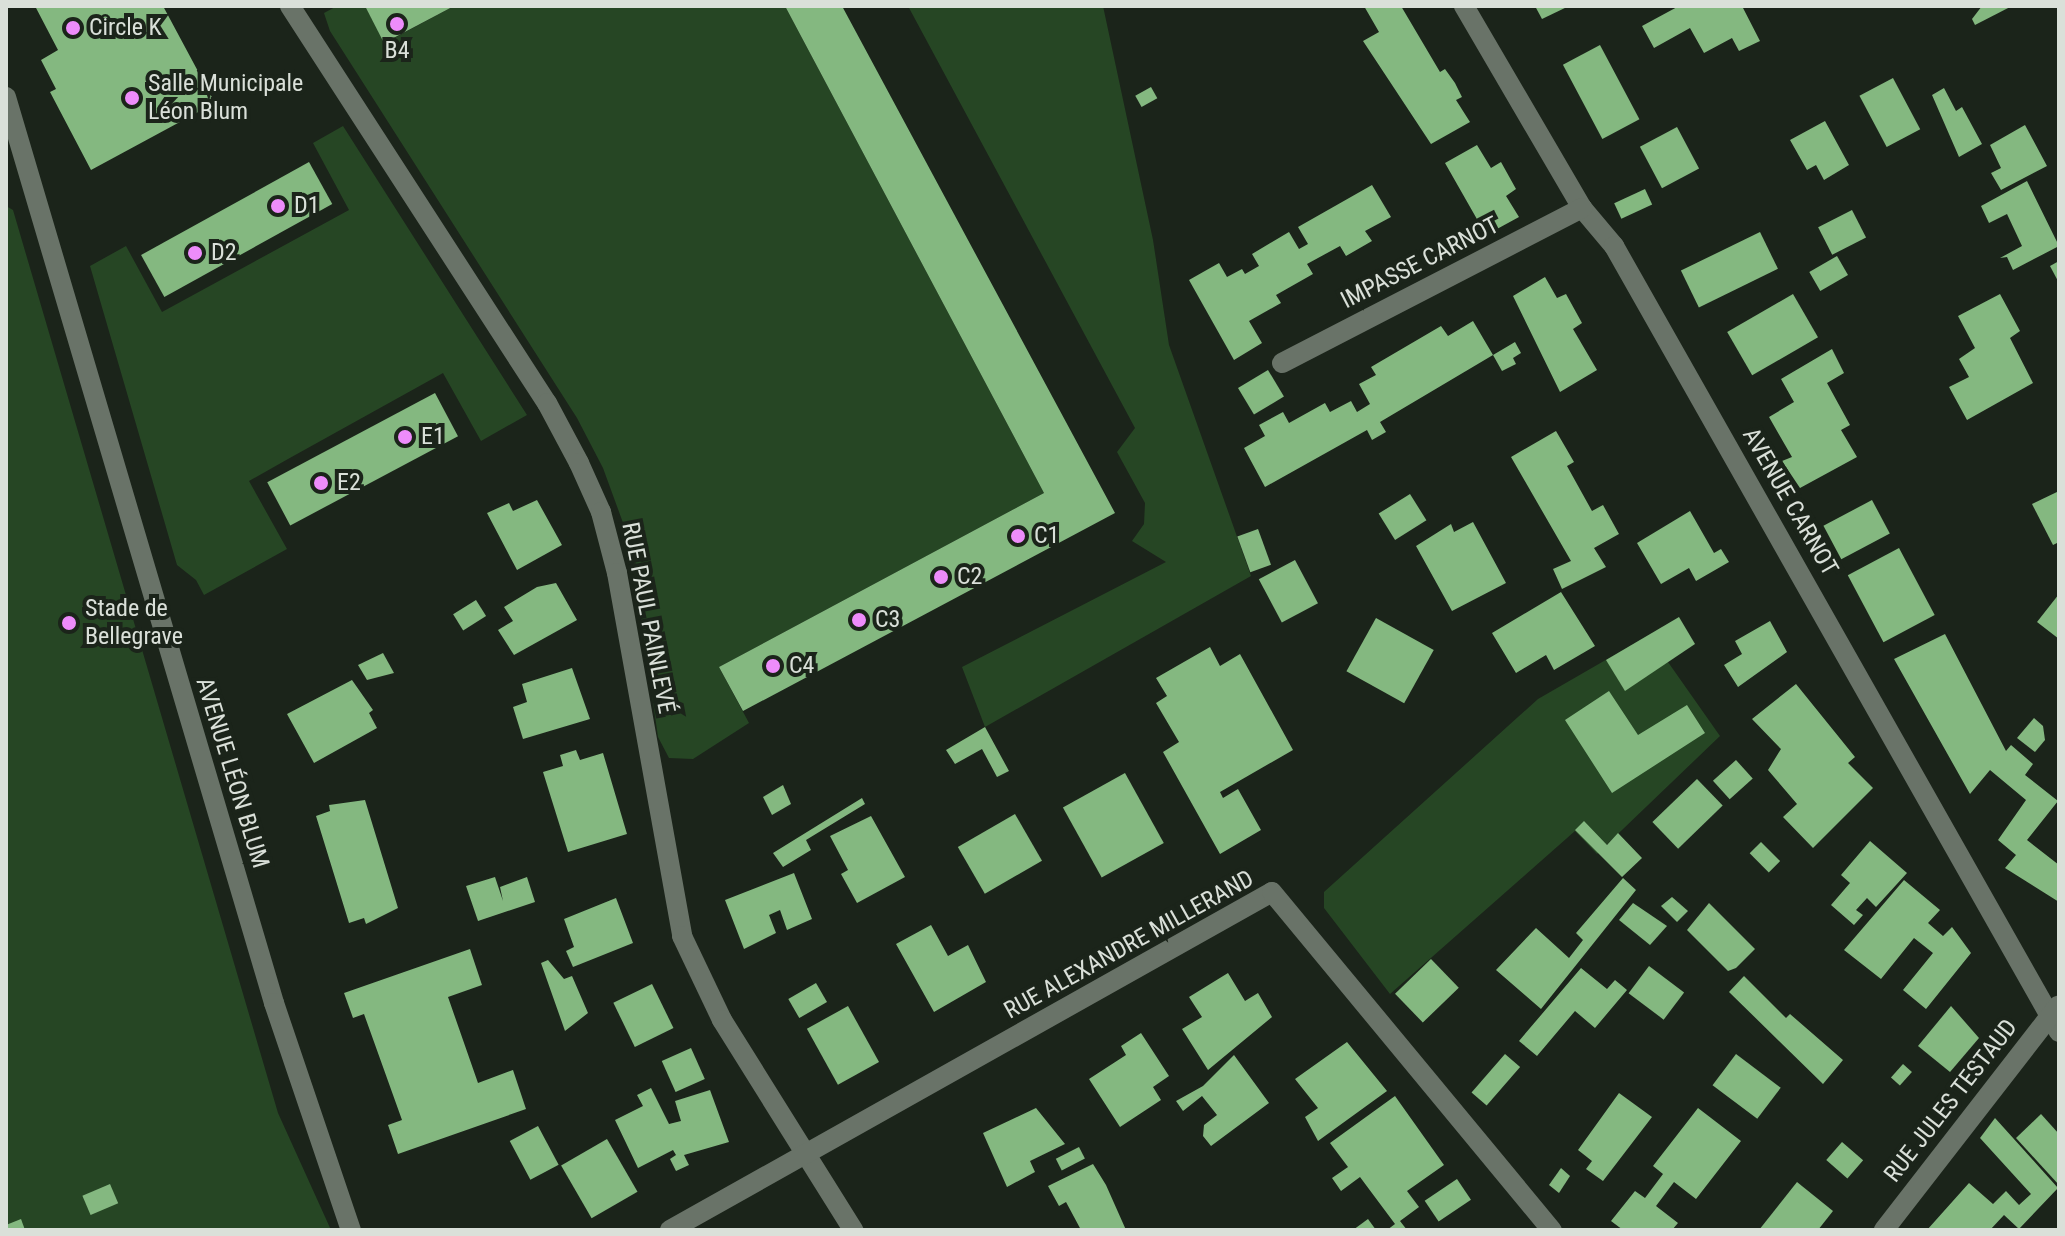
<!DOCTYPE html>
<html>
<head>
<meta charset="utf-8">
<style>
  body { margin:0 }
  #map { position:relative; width:2065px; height:1236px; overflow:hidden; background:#1b241a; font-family:"Roboto Condensed",sans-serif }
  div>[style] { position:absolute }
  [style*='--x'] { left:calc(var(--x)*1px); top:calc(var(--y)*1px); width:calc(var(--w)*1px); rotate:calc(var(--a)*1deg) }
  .green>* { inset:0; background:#264624 }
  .building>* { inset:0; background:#84b880; transform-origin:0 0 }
  .street>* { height:20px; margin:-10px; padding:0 10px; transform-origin:10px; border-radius:10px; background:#697368 }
  .secondary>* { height:20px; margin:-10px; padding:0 10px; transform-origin:10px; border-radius:10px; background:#697368 }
  .dots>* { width:22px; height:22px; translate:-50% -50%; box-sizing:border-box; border:4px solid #1b241a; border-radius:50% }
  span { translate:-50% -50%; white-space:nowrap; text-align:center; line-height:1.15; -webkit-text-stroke:8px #1b241a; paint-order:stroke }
  .poi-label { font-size:24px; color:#dae0d9 }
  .left { translate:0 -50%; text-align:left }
  .street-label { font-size:24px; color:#dae0d9 }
  .frame { position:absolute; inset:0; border:8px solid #dae0d9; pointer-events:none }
</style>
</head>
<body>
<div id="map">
  <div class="green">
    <div style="clip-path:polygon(337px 6px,365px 6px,385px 43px,454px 6px,785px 6px,1044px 493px,719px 667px,749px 723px,693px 759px,669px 758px,658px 737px,630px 542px,603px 468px,577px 418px,330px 31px,324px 13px)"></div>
    <div style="clip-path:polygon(908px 6px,1103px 6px,1153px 240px,1169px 345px,1251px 576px,985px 727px,962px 667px,1166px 562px,1132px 541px,1144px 524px,1145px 503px,1117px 452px,1135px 428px)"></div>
    <div style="clip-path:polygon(343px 126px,527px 415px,481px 441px,443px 373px,288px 459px,249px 481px,287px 549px,204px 595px,196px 580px,177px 565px,90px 266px,126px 246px,162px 312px,349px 210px,313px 143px)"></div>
    <div style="clip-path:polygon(6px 206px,13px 210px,278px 1113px,331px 1230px,6px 1230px)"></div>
    <div style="clip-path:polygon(1649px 635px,1720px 736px,1597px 854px,1575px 831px,1390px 994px,1324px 908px,1324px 892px,1538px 699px)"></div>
  </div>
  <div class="building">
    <div style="clip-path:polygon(35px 6px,163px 6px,215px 103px,91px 170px,50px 92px,56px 89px,41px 60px,58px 50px)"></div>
    <div style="clip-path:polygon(365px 6px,454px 6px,384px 43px)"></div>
    <div style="clip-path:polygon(785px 6px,842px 6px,1115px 513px,743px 711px,719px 667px,1044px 493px)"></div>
    <div style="clip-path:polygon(1364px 6px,1401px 6px,1440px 72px,1445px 69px,1455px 83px,1462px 97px,1456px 100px,1470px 122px,1431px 144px,1363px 41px,1379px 32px)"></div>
    <div style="clip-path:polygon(1535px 6px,1569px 6px,1542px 19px)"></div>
    <div style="clip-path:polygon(1679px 6px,1742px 6px,1760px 41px,1739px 51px,1732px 38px,1704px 53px,1690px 28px,1654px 48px,1642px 26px)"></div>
    <div style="clip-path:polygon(1982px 6px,2012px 6px,1975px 25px,1972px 19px)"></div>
    <div style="left:1600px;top:45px;width:84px;height:42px;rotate:62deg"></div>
    <div style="left:1893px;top:78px;width:58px;height:38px;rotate:62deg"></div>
    <div style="left:1151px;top:87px;width:13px;height:18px;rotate:61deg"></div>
    <div style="clip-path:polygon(1944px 88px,1956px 111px,1962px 107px,1982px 144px,1959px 157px,1932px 95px)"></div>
    <div style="clip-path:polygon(1825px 121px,1849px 165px,1824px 180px,1816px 165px,1807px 170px,1790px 140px)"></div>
    <div style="clip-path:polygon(2025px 125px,2047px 166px,2001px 190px,1991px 173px,2001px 168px,1990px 145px)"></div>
    <div style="left:1677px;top:127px;width:47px;height:42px;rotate:62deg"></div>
    <div style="clip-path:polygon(1477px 145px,1491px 168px,1501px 162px,1516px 189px,1506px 196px,1519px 217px,1486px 235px,1445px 163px)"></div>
    <div style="left:309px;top:162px;width:48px;height:192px;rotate:61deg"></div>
    <div style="clip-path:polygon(2027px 181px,2059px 246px,2013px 270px,2007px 257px,2000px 258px,2022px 246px,2007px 214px,1989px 223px,1981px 206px)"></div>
    <div style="clip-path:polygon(1372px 185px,1391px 217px,1365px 231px,1372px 241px,1346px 256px,1340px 246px,1307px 264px,1313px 274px,1276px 295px,1281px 303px,1249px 321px,1262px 343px,1234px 360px,1189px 280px,1219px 263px,1227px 277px,1242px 269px,1245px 274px,1259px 266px,1252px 254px,1289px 232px,1299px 249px,1308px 244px,1298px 227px)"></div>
    <div style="left:1645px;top:189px;width:17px;height:34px;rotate:65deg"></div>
    <div style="left:1852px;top:210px;width:31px;height:38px;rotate:63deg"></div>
    <div style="left:1760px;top:232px;width:41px;height:88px;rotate:64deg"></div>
    <div style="left:1837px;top:256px;width:22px;height:32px;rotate:60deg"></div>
    <div style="clip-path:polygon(2059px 261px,2059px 283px,2050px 266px)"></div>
    <div style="clip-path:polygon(1545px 277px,1557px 298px,1566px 294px,1582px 323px,1573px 329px,1597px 370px,1560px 392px,1513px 296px)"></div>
    <div style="left:1793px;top:294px;width:50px;height:76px;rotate:60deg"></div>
    <div style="clip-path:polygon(2000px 294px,2020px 331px,2010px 338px,2033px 383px,1967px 420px,1949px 387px,1969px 377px,1959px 359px,1975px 348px,1958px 316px)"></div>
    <div style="clip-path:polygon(1473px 321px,1493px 355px,1515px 342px,1521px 353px,1513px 358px,1516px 364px,1502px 371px,1493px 355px,1380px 422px,1386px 432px,1372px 440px,1367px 430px,1265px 487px,1244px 448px,1265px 436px,1259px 425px,1283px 412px,1289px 423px,1325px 403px,1330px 412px,1351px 401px,1357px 412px,1370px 404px,1359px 384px,1376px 375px,1371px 367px,1441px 326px,1448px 336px)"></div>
    <div style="clip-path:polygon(1832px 349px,1844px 373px,1827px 383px,1850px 425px,1841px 430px,1857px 457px,1800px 488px,1782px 461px,1792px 457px,1769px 417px,1794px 402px,1781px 379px)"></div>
    <div style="left:1268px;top:370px;width:31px;height:35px;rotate:59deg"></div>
    <div style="left:435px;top:393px;width:49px;height:190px;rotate:62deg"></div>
    <div style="clip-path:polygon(1556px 431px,1574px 462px,1567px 466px,1592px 511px,1603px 505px,1619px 534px,1594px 548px,1606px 567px,1562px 589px,1553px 569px,1571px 561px,1511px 457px)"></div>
    <div style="clip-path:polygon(2059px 491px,2059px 542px,2053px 545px,2032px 504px)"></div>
    <div style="left:1410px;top:494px;width:31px;height:37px;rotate:58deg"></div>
    <div style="clip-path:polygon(537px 500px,562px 545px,517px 570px,487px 513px,509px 503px,513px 511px)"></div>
    <div style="left:1872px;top:500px;width:38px;height:55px;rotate:62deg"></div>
    <div style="clip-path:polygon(1690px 511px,1714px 553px,1721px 549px,1729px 562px,1696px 581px,1689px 568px,1661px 584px,1637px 543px)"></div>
    <div style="clip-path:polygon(1473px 522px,1506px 583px,1452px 611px,1416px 546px,1451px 524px,1454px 532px)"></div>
    <div style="left:1258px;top:529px;width:38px;height:22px;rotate:70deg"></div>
    <div style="left:1899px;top:548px;width:76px;height:58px;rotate:62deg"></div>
    <div style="left:1295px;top:560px;width:49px;height:41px;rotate:62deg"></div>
    <div style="clip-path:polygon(556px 583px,577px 620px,514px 655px,498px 630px,513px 621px,504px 607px,537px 587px)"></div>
    <div style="clip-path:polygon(1561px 592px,1595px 646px,1554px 670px,1546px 655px,1516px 673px,1492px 633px)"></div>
    <div style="clip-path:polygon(2059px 594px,2059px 639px,2037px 622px)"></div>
    <div style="left:476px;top:600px;width:19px;height:27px;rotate:58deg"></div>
    <div style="clip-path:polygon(1679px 617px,1695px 644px,1625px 691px,1606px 660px)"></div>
    <div style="left:1376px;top:618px;width:66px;height:61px;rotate:29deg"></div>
    <div style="clip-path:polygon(1770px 621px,1787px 652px,1738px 687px,1724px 665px,1742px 654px,1735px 641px)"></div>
    <div style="clip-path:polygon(1945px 634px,2006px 751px,2011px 745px,2033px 764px,2025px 775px,2058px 801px,2027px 840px,2059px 865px,2059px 902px,2005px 868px,2016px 855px,1998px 840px,2026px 800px,1990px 770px,1970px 794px,1894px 659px)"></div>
    <div style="clip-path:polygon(1210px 647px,1220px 666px,1240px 654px,1293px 750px,1220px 792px,1223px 798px,1238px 789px,1261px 830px,1220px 854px,1163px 752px,1179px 742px,1156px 703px,1167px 696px,1156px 678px)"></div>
    <div style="clip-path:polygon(383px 653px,394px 673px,367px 680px,358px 665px)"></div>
    <div style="clip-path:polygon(572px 668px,590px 719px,523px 739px,513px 707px,527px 702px,522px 684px)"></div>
    <div style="clip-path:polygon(352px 680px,373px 710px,369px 713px,377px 728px,314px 763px,287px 714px)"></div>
    <div style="clip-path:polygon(1796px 684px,1855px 757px,1848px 763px,1873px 788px,1813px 848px,1783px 817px,1797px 804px,1768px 770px,1781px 749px,1752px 719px)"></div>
    <div style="clip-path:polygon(1609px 691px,1638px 735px,1687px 705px,1705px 733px,1612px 793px,1565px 720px)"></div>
    <div style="clip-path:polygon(2034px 718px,2043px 726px,2045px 740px,2035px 752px,2017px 738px)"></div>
    <div style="clip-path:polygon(985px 727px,1009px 771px,997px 777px,982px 749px,955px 764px,946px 750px)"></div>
    <div style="clip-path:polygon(576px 750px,580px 760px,603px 753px,627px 834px,568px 852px,543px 772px,563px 766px,560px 755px)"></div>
    <div style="left:1736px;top:760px;width:25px;height:31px;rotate:48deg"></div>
    <div style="left:1125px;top:773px;width:80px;height:71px;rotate:61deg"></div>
    <div style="left:1697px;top:779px;width:37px;height:62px;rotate:46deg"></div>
    <div style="clip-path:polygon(783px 785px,791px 804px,772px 815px,763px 797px)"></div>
    <div style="clip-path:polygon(862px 798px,865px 804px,806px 840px,811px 850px,783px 867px,773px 853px)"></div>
    <div style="clip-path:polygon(365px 800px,398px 908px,366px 924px,364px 918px,349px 923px,316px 816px,330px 811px,329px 805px)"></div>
    <div style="left:1015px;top:814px;width:54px;height:66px;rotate:60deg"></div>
    <div style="clip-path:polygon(871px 816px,905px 877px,857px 903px,841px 874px,848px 870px,830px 836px)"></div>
    <div style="clip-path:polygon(1584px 821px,1607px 845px,1618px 833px,1642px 858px,1622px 877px,1575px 830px)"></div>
    <div style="clip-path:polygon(1870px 841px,1907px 873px,1876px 907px,1867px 898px,1856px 910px,1863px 915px,1854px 925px,1831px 905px,1850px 883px,1841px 875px)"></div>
    <div style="left:1761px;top:842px;width:27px;height:16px;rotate:45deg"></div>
    <div style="clip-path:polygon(794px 873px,812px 919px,787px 930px,780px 910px,769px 915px,776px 933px,744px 949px,725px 900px)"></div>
    <div style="clip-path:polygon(495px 877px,503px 901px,500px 887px,527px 877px,535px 902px,478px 921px,466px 886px)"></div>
    <div style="clip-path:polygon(1623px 878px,1636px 890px,1541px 1009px,1496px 970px,1536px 928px,1569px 958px,1583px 940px,1576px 933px)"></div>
    <div style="clip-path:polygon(1904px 880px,1940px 910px,1928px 923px,1943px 936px,1952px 927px,1971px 953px,1926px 1009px,1903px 990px,1933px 953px,1914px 938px,1881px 979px,1844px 950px)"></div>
    <div style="clip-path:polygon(1672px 897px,1688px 911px,1677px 922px,1661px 906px)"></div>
    <div style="clip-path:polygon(616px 898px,633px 943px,573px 967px,566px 951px,574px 947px,564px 919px)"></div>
    <div style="clip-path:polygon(1633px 903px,1667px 926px,1650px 945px,1619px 920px)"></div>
    <div style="clip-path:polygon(1709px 903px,1755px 949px,1736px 968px,1728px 971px,1687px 930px)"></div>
    <div style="clip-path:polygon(931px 925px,948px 956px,968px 945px,986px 982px,934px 1012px,896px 944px)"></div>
    <div style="clip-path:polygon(470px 949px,482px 985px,448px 997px,478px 1083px,513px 1070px,526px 1109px,398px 1154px,388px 1125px,402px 1120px,364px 1014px,353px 1018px,344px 993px)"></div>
    <div style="left:1431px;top:959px;width:40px;height:50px;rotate:46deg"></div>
    <div style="clip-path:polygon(548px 960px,564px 979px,572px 976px,588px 1013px,565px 1031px,541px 963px)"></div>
    <div style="left:1649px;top:966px;width:44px;height:34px;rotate:37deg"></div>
    <div style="clip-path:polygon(1581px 968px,1607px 989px,1615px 980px,1627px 990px,1595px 1028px,1575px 1011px,1537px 1056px,1519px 1041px)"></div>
    <div style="clip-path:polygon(1228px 973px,1245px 1001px,1258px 993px,1272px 1017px,1208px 1070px,1182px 1029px,1202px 1017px,1189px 997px)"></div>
    <div style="clip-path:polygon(1744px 976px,1786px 1018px,1790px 1014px,1843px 1060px,1823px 1084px,1729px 992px)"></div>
    <div style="left:816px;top:983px;width:22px;height:32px;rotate:60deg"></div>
    <div style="left:652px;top:984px;width:49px;height:43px;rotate:64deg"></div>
    <div style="left:848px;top:1006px;width:64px;height:47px;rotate:61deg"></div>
    <div style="clip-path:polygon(1951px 1006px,1979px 1038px,1950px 1072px,1918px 1046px)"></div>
    <div style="clip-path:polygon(1141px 1033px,1169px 1076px,1153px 1087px,1161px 1100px,1120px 1127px,1089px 1079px,1126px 1055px,1121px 1046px)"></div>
    <div style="clip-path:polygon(1347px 1042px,1387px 1091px,1318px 1141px,1305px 1117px,1318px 1108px,1295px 1079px)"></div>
    <div style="left:691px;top:1048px;width:34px;height:32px;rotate:66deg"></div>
    <div style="left:1505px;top:1054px;width:20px;height:51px;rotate:41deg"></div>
    <div style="left:1736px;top:1054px;width:56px;height:39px;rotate:37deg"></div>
    <div style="clip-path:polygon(1234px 1055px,1269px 1103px,1211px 1146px,1203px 1136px,1204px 1125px,1217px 1115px,1202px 1096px,1183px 1111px,1176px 1101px,1203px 1086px)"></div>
    <div style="left:1903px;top:1064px;width:12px;height:18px;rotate:42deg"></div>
    <div style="clip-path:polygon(651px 1088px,669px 1124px,681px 1121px,675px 1101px,710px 1090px,729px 1142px,684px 1155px,689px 1165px,676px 1171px,670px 1159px,676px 1155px,673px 1150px,638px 1168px,615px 1120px,643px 1106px,637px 1095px)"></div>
    <div style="clip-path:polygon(1619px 1093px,1652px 1117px,1603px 1181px,1586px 1169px,1592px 1161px,1578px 1150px)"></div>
    <div style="clip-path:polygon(1395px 1096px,1444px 1165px,1407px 1191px,1419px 1207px,1400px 1221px,1407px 1230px,1387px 1230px,1395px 1224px,1360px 1177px,1341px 1191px,1332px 1178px,1348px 1167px,1330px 1143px)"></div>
    <div style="clip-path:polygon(1036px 1108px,1065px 1144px,1030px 1161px,1035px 1172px,1007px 1187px,983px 1133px)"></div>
    <div style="clip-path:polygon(1698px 1108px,1741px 1141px,1696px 1199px,1674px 1182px,1656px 1206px,1678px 1223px,1672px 1230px,1623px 1230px,1611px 1221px,1635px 1191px,1645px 1198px,1663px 1174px,1653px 1166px)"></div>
    <div style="clip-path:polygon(2041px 1114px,2059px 1134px,2059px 1185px,2016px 1138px)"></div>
    <div style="clip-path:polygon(1995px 1118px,2058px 1188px,2019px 1229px,2004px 1215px,1990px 1230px,1927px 1230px,1969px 1183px,1993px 1204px,2006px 1191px,2019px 1205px,2031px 1194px,1980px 1138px)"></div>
    <div style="left:538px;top:1126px;width:44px;height:32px;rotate:62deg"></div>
    <div style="left:607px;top:1139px;width:61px;height:53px;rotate:60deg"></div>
    <div style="left:1842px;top:1142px;width:28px;height:24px;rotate:41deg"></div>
    <div style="left:1079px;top:1147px;width:13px;height:26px;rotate:63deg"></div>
    <div style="clip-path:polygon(1093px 1164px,1106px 1185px,1126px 1230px,1081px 1230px,1066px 1202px,1059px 1206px,1048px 1186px)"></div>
    <div style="clip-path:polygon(1561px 1168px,1570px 1176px,1559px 1193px,1549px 1185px)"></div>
    <div style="left:1457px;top:1179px;width:25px;height:39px;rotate:56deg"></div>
    <div style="clip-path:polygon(1797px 1182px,1833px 1211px,1818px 1230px,1759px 1230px)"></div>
    <div style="left:110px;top:1184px;width:21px;height:30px;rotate:67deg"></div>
    <div style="clip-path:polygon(21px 1219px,25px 1230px,6px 1230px,6px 1225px)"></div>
    <div style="clip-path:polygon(1368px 1219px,1376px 1230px,1353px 1230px)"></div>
  </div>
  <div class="street">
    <div style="--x:290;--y:6;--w:473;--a:57.1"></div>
    <div style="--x:547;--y:403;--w:68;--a:61.9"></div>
    <div style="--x:579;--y:463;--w:54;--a:65.8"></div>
    <div style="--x:601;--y:512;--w:63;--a:75.3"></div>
    <div style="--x:617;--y:573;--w:369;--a:79.8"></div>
    <div style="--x:682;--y:936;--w:93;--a:64.5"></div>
    <div style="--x:722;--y:1020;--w:248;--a:58"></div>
    <div style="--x:1464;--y:6;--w:234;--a:59.7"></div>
    <div style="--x:1582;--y:208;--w:50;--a:49.9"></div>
    <div style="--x:1614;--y:246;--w:903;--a:60.48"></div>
    <div style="--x:1282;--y:363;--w:338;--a:-27.3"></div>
    <div style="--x:670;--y:1230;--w:690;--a:-29.31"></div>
    <div style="--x:1272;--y:892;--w:439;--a:50.4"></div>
    <div style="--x:1884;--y:1230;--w:284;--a:-52.2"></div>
  </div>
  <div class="secondary">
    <div style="--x:6;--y:97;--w:945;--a:73.52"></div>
    <div style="--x:274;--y:1003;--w:240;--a:71.3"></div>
  </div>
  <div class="dots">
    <div style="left:397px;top:24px;background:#ed8cfa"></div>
    <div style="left:73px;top:28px;background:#ed8cfa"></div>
    <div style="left:132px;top:98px;background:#ed8cfa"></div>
    <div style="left:278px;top:206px;background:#ed8cfa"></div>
    <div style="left:195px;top:253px;background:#ed8cfa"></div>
    <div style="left:405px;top:437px;background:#ed8cfa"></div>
    <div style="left:321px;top:483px;background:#ed8cfa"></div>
    <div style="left:1018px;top:536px;background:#ed8cfa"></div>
    <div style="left:941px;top:577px;background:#ed8cfa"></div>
    <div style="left:859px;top:620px;background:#ed8cfa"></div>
    <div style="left:69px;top:623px;background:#ed8cfa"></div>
    <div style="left:773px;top:666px;background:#ed8cfa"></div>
  </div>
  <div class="poi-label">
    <span class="left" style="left:89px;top:28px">Circle K</span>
    <span style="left:397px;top:51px">B4</span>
    <span class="left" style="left:148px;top:98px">Salle Municipale<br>Léon Blum</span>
    <span class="left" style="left:294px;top:206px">D1</span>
    <span class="left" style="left:211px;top:253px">D2</span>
    <span class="left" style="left:421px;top:437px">E1</span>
    <span class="left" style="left:337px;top:483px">E2</span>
    <span class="left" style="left:1034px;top:536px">C1</span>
    <span class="left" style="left:957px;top:577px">C2</span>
    <span class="left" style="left:85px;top:623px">Stade de<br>Bellegrave</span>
    <span class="left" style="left:875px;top:620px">C3</span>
    <span class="left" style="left:789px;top:666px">C4</span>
  </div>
  <div class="street-label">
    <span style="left:1420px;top:263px;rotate:-27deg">IMPASSE CARNOT</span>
    <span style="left:1790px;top:502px;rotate:60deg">AVENUE CARNOT</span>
    <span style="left:648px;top:618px;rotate:79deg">RUE PAUL PAINLEVÉ</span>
    <span style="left:232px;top:773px;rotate:73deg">AVENUE LÉON BLUM</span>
    <span style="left:1129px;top:945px;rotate:-29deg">RUE ALEXANDRE MILLERAND</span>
    <span style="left:1951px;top:1101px;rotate:-52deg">RUE JULES TESTAUD</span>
  </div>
  <div class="frame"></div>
</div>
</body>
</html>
